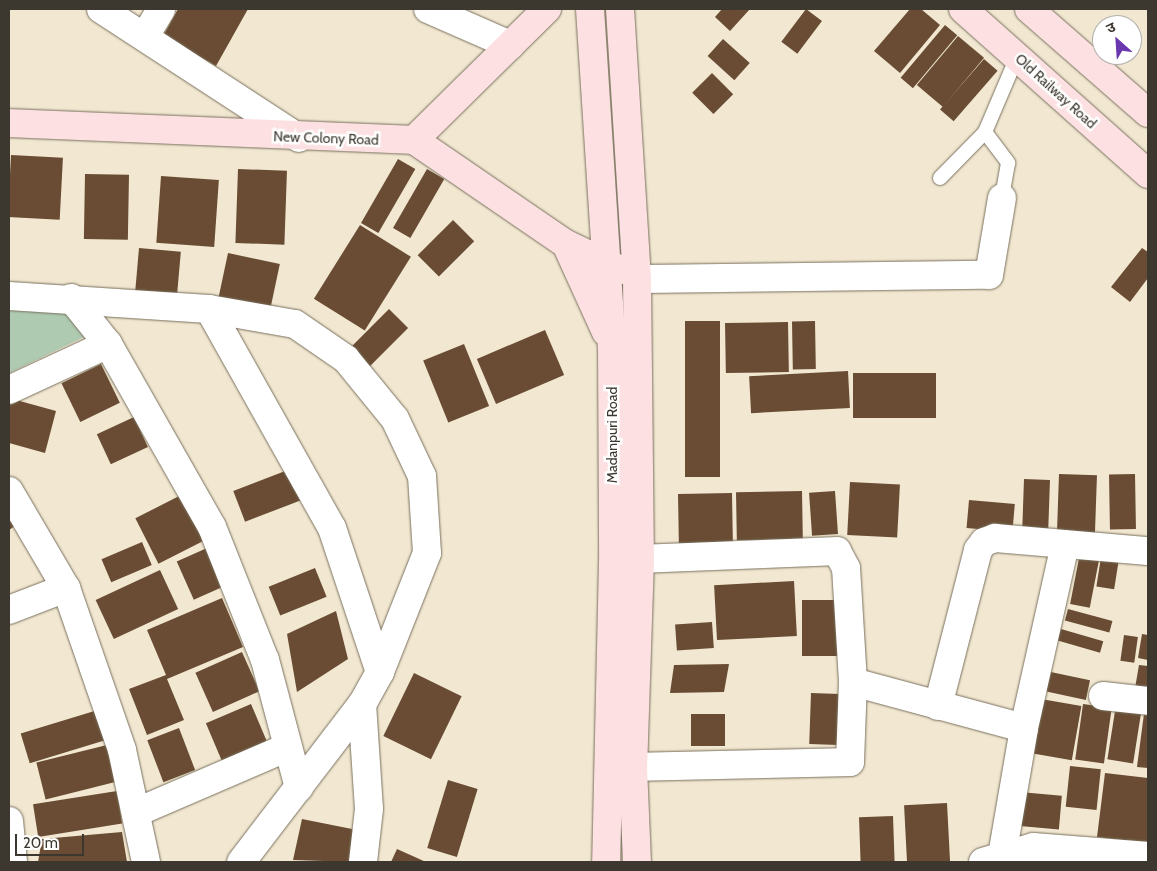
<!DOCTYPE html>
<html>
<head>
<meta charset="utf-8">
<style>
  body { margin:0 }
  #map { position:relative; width:1157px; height:871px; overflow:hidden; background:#f2e8d2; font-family:Cabin,"Noto Sans Devanagari",sans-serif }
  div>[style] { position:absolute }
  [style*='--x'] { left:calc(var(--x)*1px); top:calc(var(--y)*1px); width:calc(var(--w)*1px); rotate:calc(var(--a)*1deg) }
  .green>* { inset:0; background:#aecbb2 }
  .building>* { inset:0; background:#694c33; transform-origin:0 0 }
  .roads { filter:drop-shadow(0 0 1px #79705d) drop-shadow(0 0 1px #79705d) }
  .lane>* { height:14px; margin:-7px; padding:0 7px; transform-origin:7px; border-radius:7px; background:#fff }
  .street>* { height:28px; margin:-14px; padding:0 14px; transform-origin:14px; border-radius:14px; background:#fff }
  .secondary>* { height:28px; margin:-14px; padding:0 14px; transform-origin:14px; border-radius:14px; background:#fce0e2 }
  span { translate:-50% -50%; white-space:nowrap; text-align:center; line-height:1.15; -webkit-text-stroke:5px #fff; paint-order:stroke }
  .street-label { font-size:14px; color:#3c382f }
  .frame { position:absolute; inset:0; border:10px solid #3c382f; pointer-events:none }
  .north { position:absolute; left:1092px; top:15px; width:50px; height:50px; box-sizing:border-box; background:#fff; border:1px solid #b1afac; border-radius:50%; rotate:334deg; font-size:14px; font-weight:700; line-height:20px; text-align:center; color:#3c382f }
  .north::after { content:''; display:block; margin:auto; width:18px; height:22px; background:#6a37ae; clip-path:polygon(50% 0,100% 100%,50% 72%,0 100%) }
  .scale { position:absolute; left:15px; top:834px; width:69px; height:22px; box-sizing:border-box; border:2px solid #3c382f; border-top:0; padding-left:6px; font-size:15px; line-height:18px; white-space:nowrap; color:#3c382f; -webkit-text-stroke:4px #fff; paint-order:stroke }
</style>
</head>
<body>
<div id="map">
  <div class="green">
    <div style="clip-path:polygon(9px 309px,69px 309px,86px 336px,9px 373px)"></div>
  </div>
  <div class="building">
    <div style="clip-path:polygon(178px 9px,248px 9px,216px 66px,163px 36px)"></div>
    <div style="clip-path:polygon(722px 9px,750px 9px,730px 31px,715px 17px)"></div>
    <div style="left:806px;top:9px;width:20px;height:41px;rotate:37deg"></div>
    <div style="clip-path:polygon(910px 9px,921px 9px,940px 25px,900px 73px,874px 51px)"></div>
    <div style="left:945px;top:25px;width:16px;height:69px;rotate:40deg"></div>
    <div style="left:958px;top:36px;width:34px;height:64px;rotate:40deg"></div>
    <div style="left:723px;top:39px;width:36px;height:23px;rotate:42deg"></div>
    <div style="left:984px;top:59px;width:18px;height:67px;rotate:41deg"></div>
    <div style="left:712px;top:73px;width:30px;height:28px;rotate:45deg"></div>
    <div style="left:11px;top:155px;width:52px;height:62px;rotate:3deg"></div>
    <div style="left:398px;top:159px;width:20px;height:74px;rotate:30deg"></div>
    <div style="left:238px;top:169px;width:49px;height:74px;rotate:2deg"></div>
    <div style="left:427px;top:169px;width:20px;height:68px;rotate:30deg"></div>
    <div style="left:85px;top:174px;width:44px;height:65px;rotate:1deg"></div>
    <div style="left:161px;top:176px;width:58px;height:67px;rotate:4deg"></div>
    <div style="left:453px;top:220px;width:30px;height:50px;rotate:45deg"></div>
    <div style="left:360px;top:225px;width:60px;height:87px;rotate:32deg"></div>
    <div style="left:139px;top:248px;width:42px;height:51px;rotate:5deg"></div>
    <div style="clip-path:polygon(1142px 248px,1148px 252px,1148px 278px,1130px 302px,1111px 287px)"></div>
    <div style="left:228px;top:253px;width:53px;height:50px;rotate:12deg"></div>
    <div style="left:389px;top:309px;width:27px;height:54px;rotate:45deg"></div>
    <div style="left:685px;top:321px;width:35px;height:156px"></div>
    <div style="left:815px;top:321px;width:48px;height:23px;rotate:89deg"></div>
    <div style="left:788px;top:322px;width:50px;height:63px;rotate:89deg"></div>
    <div style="left:545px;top:330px;width:49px;height:74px;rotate:67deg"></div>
    <div style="left:464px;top:344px;width:67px;height:44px;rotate:68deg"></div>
    <div style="left:101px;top:364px;width:43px;height:44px;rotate:64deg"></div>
    <div style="left:848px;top:371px;width:37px;height:99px;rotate:87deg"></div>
    <div style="left:936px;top:373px;width:45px;height:83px;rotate:90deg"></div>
    <div style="clip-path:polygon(9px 398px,56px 411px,45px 453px,9px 443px)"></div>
    <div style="left:134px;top:417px;width:33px;height:41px;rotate:65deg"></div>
    <div style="left:293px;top:468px;width:33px;height:64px;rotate:69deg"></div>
    <div style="left:1059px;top:474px;width:38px;height:60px;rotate:2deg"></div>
    <div style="left:1135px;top:474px;width:55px;height:26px;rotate:89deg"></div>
    <div style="left:1024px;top:479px;width:26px;height:59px;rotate:2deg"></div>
    <div style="left:850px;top:482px;width:50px;height:53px;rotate:3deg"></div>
    <div style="left:802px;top:491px;width:48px;height:66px;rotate:89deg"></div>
    <div style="left:835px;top:491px;width:43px;height:26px;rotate:86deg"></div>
    <div style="left:187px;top:492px;width:51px;height:58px;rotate:63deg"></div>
    <div style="left:732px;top:493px;width:50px;height:54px;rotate:89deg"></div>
    <div style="left:969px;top:500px;width:46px;height:28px;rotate:5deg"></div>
    <div style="clip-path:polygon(9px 515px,15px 526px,9px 530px)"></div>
    <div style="left:142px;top:542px;width:25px;height:44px;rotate:67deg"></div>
    <div style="left:216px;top:544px;width:42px;height:43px;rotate:66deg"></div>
    <div style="left:1081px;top:548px;width:20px;height:57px;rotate:11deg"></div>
    <div style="left:1102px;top:551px;width:18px;height:36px;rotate:9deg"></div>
    <div style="left:315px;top:568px;width:31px;height:50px;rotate:68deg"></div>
    <div style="left:160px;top:570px;width:43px;height:71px;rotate:65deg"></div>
    <div style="left:794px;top:581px;width:55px;height:80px;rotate:87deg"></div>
    <div style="clip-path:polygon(222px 598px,243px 647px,167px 679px,184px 720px,147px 735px,129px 689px,166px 675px,147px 630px)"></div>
    <div style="left:802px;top:600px;width:46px;height:56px"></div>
    <div style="left:1068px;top:609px;width:46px;height:12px;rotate:15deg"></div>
    <div style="clip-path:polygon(336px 611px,348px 659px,297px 692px,287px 634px)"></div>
    <div style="left:712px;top:622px;width:26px;height:37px;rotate:86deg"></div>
    <div style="left:1061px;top:629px;width:44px;height:12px;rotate:16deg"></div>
    <div style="clip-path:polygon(1142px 634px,1148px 635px,1148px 660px,1138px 658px)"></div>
    <div style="left:1124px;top:635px;width:14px;height:26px;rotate:8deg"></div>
    <div style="left:242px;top:652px;width:43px;height:51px;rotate:66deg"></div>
    <div style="clip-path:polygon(729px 664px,724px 692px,670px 693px,674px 665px)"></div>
    <div style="clip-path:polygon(1139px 665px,1148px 666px,1148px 697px,1134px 694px)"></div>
    <div style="left:1046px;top:671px;width:45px;height:20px;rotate:12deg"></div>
    <div style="left:414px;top:673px;width:53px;height:70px;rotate:26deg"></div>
    <div style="left:811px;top:693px;width:36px;height:51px;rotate:2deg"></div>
    <div style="left:1041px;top:699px;width:41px;height:55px;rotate:10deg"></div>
    <div style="left:251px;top:704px;width:41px;height:49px;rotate:67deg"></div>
    <div style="left:1083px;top:704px;width:29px;height:56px;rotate:8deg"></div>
    <div style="left:1116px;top:705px;width:26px;height:55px;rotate:9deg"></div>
    <div style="clip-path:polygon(1145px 706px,1148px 706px,1148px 768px,1137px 767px)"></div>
    <div style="left:101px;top:709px;width:31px;height:84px;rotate:73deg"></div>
    <div style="left:691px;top:714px;width:34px;height:32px"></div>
    <div style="left:179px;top:728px;width:45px;height:34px;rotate:69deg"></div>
    <div style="left:115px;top:743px;width:38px;height:81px;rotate:76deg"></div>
    <div style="left:1070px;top:766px;width:31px;height:41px;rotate:6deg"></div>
    <div style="clip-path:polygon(1105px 773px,1148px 778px,1148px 843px,1097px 837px)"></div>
    <div style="left:448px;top:780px;width:31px;height:71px;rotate:17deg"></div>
    <div style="left:117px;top:791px;width:33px;height:85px;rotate:81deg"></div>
    <div style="left:1020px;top:792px;width:42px;height:34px;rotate:5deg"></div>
    <div style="left:947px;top:803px;width:59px;height:43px;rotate:87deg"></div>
    <div style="left:893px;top:816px;width:46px;height:34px;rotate:88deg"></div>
    <div style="clip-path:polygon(302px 819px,362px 831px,355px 862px,293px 860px)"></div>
    <div style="clip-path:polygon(122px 832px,127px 862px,38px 862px,42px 839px)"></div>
    <div style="clip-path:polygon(397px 849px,426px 862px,391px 862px)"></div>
  </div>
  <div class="roads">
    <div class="lane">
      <div style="--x:985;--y:132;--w:39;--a:53"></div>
      <div style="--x:1008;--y:163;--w:36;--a:100"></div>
      <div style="--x:940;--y:178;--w:64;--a:-45.6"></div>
      <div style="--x:985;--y:132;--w:82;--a:-66.9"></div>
    </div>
    <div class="street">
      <div style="--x:101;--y:9;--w:236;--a:33.1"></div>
      <div style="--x:428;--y:9;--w:90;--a:23.7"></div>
      <div style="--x:145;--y:36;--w:31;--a:-59"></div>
      <div style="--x:637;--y:279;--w:352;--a:-0.7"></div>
      <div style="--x:989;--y:275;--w:78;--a:-80.4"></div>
      <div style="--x:9;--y:296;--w:200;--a:3.7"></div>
      <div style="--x:209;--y:309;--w:87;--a:9.9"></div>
      <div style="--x:295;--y:324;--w:62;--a:34.5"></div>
      <div style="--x:346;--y:359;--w:77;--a:50.8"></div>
      <div style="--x:395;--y:419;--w:63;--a:64.7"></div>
      <div style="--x:422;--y:476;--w:77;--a:86.3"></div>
      <div style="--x:427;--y:553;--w:128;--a:111.6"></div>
      <div style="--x:380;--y:672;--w:37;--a:119"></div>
      <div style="--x:362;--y:704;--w:199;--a:127.4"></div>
      <div style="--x:71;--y:298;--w:59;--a:51.2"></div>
      <div style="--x:108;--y:344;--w:210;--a:60.4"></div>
      <div style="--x:212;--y:527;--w:143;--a:68.3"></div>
      <div style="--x:265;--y:660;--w:132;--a:75.1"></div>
      <div style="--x:209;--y:309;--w:251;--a:60.7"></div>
      <div style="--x:332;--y:528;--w:152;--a:71.6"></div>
      <div style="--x:9;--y:390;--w:109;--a:-24.9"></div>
      <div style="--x:9;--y:491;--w:113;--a:59.6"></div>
      <div style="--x:66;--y:588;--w:171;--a:70.9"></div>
      <div style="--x:122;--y:750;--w:115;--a:77.9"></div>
      <div style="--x:9;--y:610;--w:61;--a:-21.1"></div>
      <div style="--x:853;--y:682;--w:177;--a:15.1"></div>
      <div style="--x:1103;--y:696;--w:45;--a:6.3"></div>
      <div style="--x:362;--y:704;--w:105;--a:86.2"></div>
      <div style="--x:369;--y:809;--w:53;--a:96.5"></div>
      <div style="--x:938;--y:706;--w:161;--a:-75.6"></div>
      <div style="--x:978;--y:550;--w:10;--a:-53"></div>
      <div style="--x:984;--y:542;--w:12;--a:-20"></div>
      <div style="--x:995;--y:538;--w:154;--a:4.9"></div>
      <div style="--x:633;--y:767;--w:217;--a:-1.3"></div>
      <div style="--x:850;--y:762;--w:80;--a:-87.9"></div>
      <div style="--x:853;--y:682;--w:114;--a:-93.5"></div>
      <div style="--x:846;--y:568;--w:19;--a:-118"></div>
      <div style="--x:837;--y:551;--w:197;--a:177.7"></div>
      <div style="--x:137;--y:812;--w:164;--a:-23.3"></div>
      <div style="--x:9;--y:821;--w:41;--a:84.4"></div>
      <div style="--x:1002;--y:856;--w:130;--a:-80.2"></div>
      <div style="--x:1024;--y:728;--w:188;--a:-77.4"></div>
      <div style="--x:983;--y:862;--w:53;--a:-16.4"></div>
      <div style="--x:1034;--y:847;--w:114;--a:4.5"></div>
    </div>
    <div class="secondary">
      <div style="--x:590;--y:9;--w:338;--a:86.3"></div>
      <div style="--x:612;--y:346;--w:215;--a:89.7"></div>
      <div style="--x:613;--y:561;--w:301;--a:91.3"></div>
      <div style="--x:620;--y:9;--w:271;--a:86.4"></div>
      <div style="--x:637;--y:279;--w:280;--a:89.4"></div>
      <div style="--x:640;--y:559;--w:208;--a:91.9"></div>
      <div style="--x:633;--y:767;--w:95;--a:87.6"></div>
      <div style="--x:963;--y:9;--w:248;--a:41.7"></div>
      <div style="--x:1029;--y:9;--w:158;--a:41.2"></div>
      <div style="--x:9;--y:123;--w:405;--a:2.4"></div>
      <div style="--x:414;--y:140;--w:184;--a:34.4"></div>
      <div style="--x:566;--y:244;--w:61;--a:25.3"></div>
      <div style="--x:414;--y:140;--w:187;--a:-44.6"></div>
      <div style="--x:566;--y:244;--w:97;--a:65.6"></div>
    </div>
  </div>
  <div class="street-label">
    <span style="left:1056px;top:91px;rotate:42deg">Old Railway Road</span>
    <span style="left:326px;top:138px;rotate:2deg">New Colony Road</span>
    <span style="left:612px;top:435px;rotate:-90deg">Madanpuri Road</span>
  </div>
  <div class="frame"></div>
  <div class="north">उ</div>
  <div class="scale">20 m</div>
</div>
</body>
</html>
